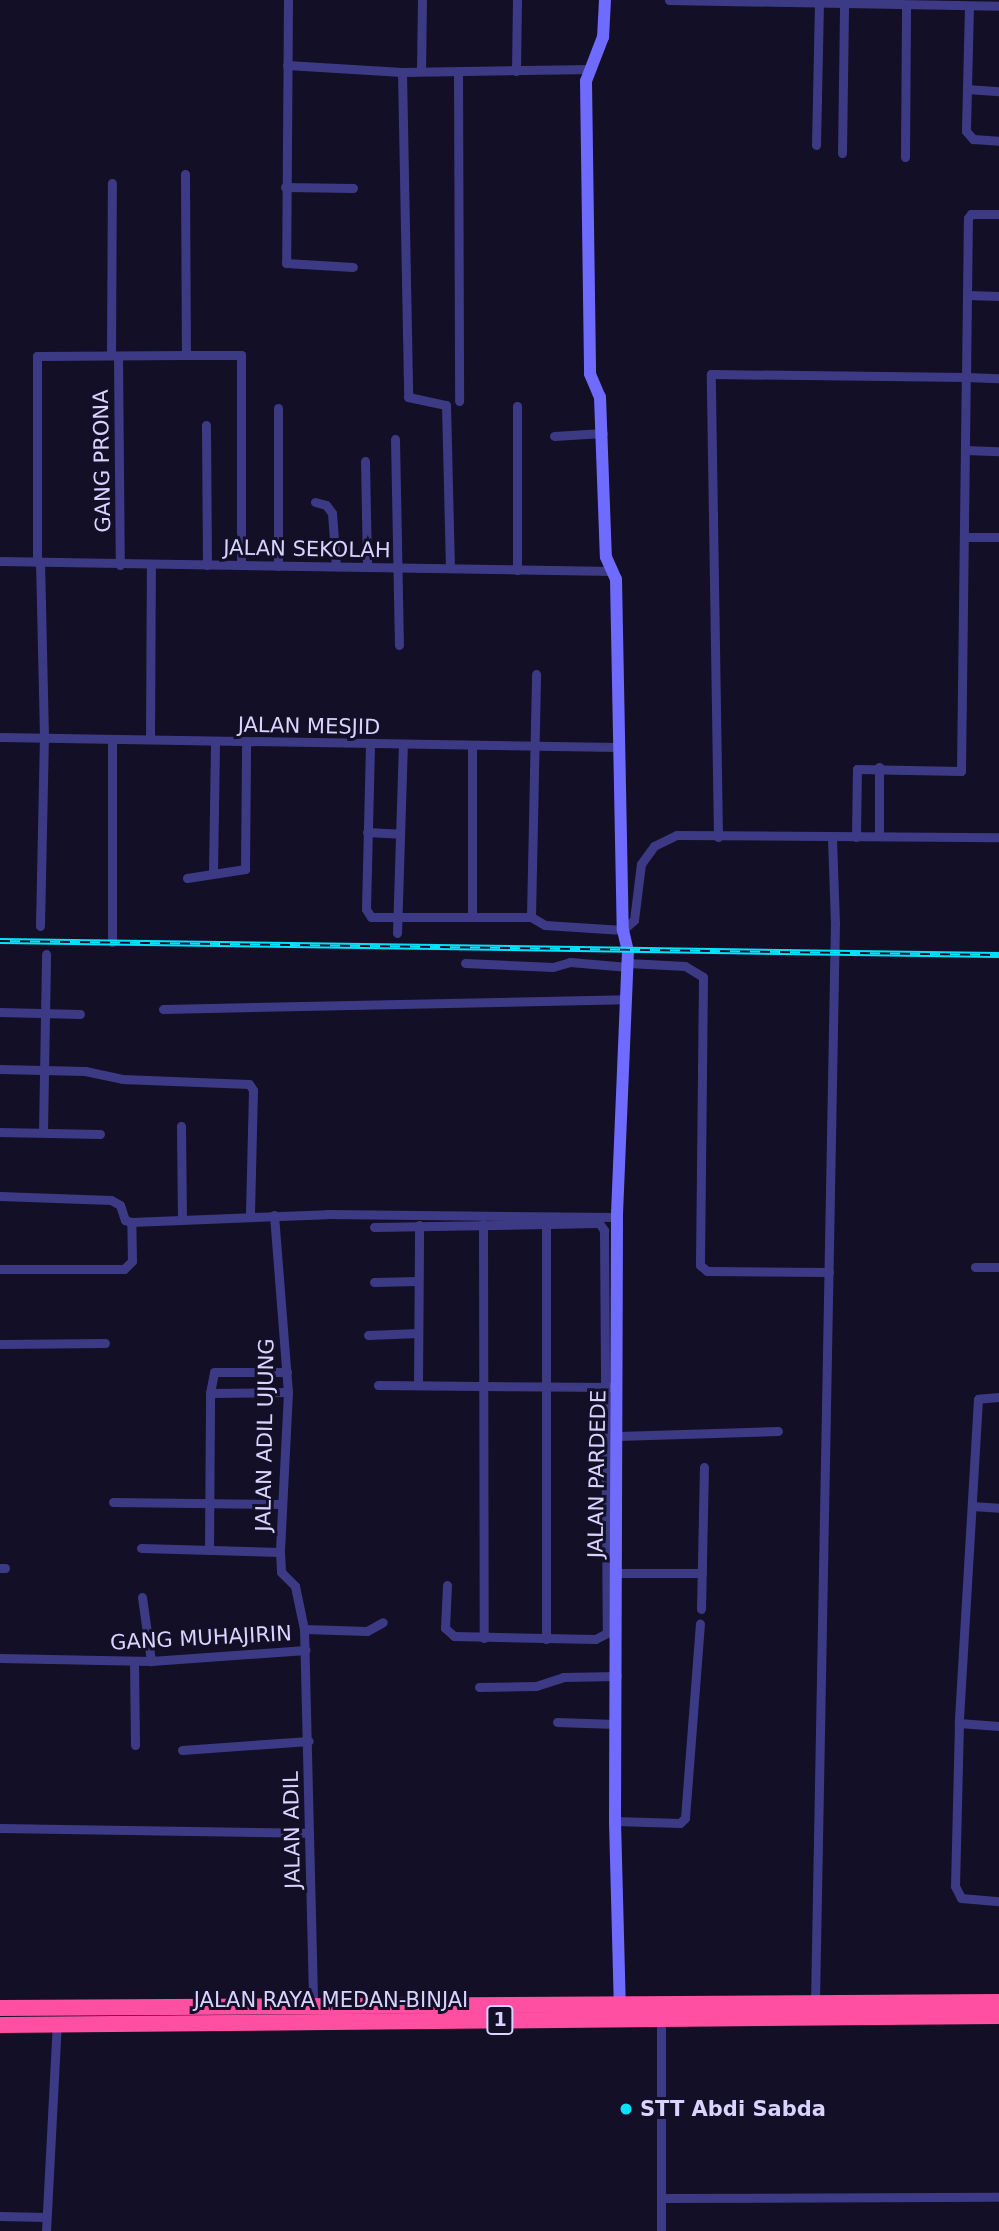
<!DOCTYPE html>
<html>
<head>
<meta charset="utf-8">
<style>
  body { margin:0 }
  #map { position:relative; width:999px; height:2231px; overflow:hidden; background:#130f26; font-family:"DejaVu Sans",sans-serif }
  div>[style] { position:absolute }
  [style*='--x'] { left:calc(var(--x)*1px); top:calc(var(--y)*1px); width:calc(var(--w)*1px); rotate:calc(var(--a)*1deg) }
  .street>* { height:9px; margin:-4.5px; padding:0 4.5px; transform-origin:4.5px; border-radius:4.5px; background:#3d3a85 }
  .secondary>* { height:12px; margin:-6px; padding:0 6px; transform-origin:6px; border-radius:6px; background:#6f6bff }
  .highway>* { height:16px; margin:-8px; padding:0 8px; transform-origin:8px; border-radius:8px; background:#ff4fa3 }
  .rail>* { height:6px; margin-top:-3px; transform-origin:0; background:repeating-linear-gradient(90deg,#130f26 0 10px,#00e5ff 0 20px); box-sizing:border-box; border-block:2px solid #00e5ff }
  .dots>* { width:19px; height:19px; translate:-50% -50%; box-sizing:border-box; border:4px solid #130f26; border-radius:50% }
  span { translate:-50% -50%; white-space:nowrap; text-align:center; line-height:1.15; -webkit-text-stroke:6px #130f26; paint-order:stroke }
  .shield-label span { padding:2px 5px; background:#130f26; border:2px solid; border-radius:5px; -webkit-text-stroke-width:0 }
  .shield-label { font-size:19px; color:#d9d4ff; font-weight:700 }
  .street-label { font-size:21px; color:#d9d4ff }
  .poi-label { font-size:21px; color:#d9d4ff; font-weight:700 }
  .left { translate:0 -50%; text-align:left }
</style>
</head>
<body>
<div id="map">
  <div class="street">
    <div style="--x:288;--y:0;--w:263;--a:90.4"></div>
    <div style="--x:286;--y:263;--w:67;--a:3.4"></div>
    <div style="--x:669;--y:0;--w:330;--a:1"></div>
    <div style="--x:969;--y:6;--w:125;--a:91.4"></div>
    <div style="--x:966;--y:131;--w:11;--a:49"></div>
    <div style="--x:973;--y:139;--w:26;--a:4"></div>
    <div style="--x:287;--y:65;--w:115;--a:3.5"></div>
    <div style="--x:402;--y:72;--w:189;--a:-0.9"></div>
    <div style="--x:421;--y:71;--w:71;--a:-89.2"></div>
    <div style="--x:458;--y:71;--w:330;--a:89.8"></div>
    <div style="--x:516;--y:71;--w:71;--a:-89.2"></div>
    <div style="--x:402;--y:72;--w:325;--a:88.9"></div>
    <div style="--x:408;--y:397;--w:39;--a:12"></div>
    <div style="--x:446;--y:405;--w:163;--a:88.6"></div>
    <div style="--x:967;--y:89;--w:32;--a:4"></div>
    <div style="--x:816;--y:145;--w:143;--a:-88.8"></div>
    <div style="--x:842;--y:153;--w:150;--a:-89.2"></div>
    <div style="--x:905;--y:157;--w:151;--a:-89.6"></div>
    <div style="--x:185;--y:174;--w:181;--a:89.7"></div>
    <div style="--x:285;--y:187;--w:68;--a:0.8"></div>
    <div style="--x:968;--y:295;--w:31;--a:2"></div>
    <div style="--x:111;--y:355;--w:172;--a:-89.7"></div>
    <div style="--x:118;--y:356;--w:209;--a:89.5"></div>
    <div style="--x:517;--y:406;--w:164;--a:90"></div>
    <div style="--x:206;--y:425;--w:140;--a:89.6"></div>
    <div style="--x:554;--y:436;--w:49;--a:-3.5"></div>
    <div style="--x:395;--y:439;--w:206;--a:88.9"></div>
    <div style="--x:965;--y:450;--w:34;--a:2"></div>
    <div style="--x:365;--y:461;--w:106;--a:88.9"></div>
    <div style="--x:315;--y:502;--w:11;--a:15"></div>
    <div style="--x:326;--y:505;--w:10;--a:53"></div>
    <div style="--x:332;--y:513;--w:53;--a:85.7"></div>
    <div style="--x:967;--y:537;--w:32;--a:0"></div>
    <div style="--x:0;--y:561;--w:612;--a:0.94"></div>
    <div style="--x:37;--y:562;--w:206;--a:-90"></div>
    <div style="--x:37;--y:356;--w:149;--a:-0.4"></div>
    <div style="--x:186;--y:355;--w:55;--a:0"></div>
    <div style="--x:241;--y:355;--w:210;--a:90"></div>
    <div style="--x:278;--y:566;--w:158;--a:-90"></div>
    <div style="--x:0;--y:737;--w:618;--a:0.93"></div>
    <div style="--x:150;--y:739;--w:173;--a:-89.7"></div>
    <div style="--x:370;--y:745;--w:164;--a:91.4"></div>
    <div style="--x:366;--y:909;--w:9;--a:58"></div>
    <div style="--x:371;--y:917;--w:160;--a:0"></div>
    <div style="--x:531;--y:917;--w:16;--a:30"></div>
    <div style="--x:545;--y:925;--w:78;--a:3.7"></div>
    <div style="--x:623;--y:930;--w:15;--a:-42"></div>
    <div style="--x:634;--y:920;--w:56;--a:-82.9"></div>
    <div style="--x:641;--y:864;--w:22;--a:-54"></div>
    <div style="--x:654;--y:846;--w:25;--a:-26"></div>
    <div style="--x:677;--y:835;--w:322;--a:0.4"></div>
    <div style="--x:472;--y:745;--w:170;--a:90"></div>
    <div style="--x:879;--y:767;--w:69;--a:90"></div>
    <div style="--x:367;--y:832;--w:33;--a:3"></div>
    <div style="--x:718;--y:837;--w:463;--a:-90.9"></div>
    <div style="--x:711;--y:374;--w:255;--a:0.7"></div>
    <div style="--x:966;--y:377;--w:159;--a:-89.3"></div>
    <div style="--x:968;--y:218;--w:5;--a:-53"></div>
    <div style="--x:971;--y:214;--w:28;--a:0"></div>
    <div style="--x:856;--y:837;--w:68;--a:-89.2"></div>
    <div style="--x:857;--y:769;--w:104;--a:1.1"></div>
    <div style="--x:961;--y:771;--w:394;--a:-89.3"></div>
    <div style="--x:966;--y:377;--w:33;--a:2"></div>
    <div style="--x:213;--y:873;--w:130;--a:-89.1"></div>
    <div style="--x:187;--y:878;--w:59;--a:-8.8"></div>
    <div style="--x:245;--y:869;--w:126;--a:-89.5"></div>
    <div style="--x:531;--y:917;--w:243;--a:-88.8"></div>
    <div style="--x:40;--y:926;--w:189;--a:-88.8"></div>
    <div style="--x:44;--y:737;--w:175;--a:-91.3"></div>
    <div style="--x:397;--y:933;--w:188;--a:-88.2"></div>
    <div style="--x:112;--y:942;--w:203;--a:-90"></div>
    <div style="--x:465;--y:963;--w:88;--a:2.6"></div>
    <div style="--x:553;--y:967;--w:18;--a:-16"></div>
    <div style="--x:570;--y:962;--w:58;--a:4.9"></div>
    <div style="--x:628;--y:963;--w:57;--a:3"></div>
    <div style="--x:685;--y:966;--w:21;--a:31"></div>
    <div style="--x:703;--y:977;--w:288;--a:90.6"></div>
    <div style="--x:700;--y:1265;--w:9;--a:41"></div>
    <div style="--x:707;--y:1271;--w:122;--a:0.5"></div>
    <div style="--x:163;--y:1009;--w:463;--a:-1.2"></div>
    <div style="--x:0;--y:1012;--w:80;--a:1.4"></div>
    <div style="--x:0;--y:1069;--w:85;--a:1.3"></div>
    <div style="--x:85;--y:1071;--w:38;--a:12"></div>
    <div style="--x:122;--y:1079;--w:127;--a:2.3"></div>
    <div style="--x:249;--y:1084;--w:7;--a:56"></div>
    <div style="--x:253;--y:1090;--w:126;--a:91.4"></div>
    <div style="--x:181;--y:1126;--w:92;--a:89.4"></div>
    <div style="--x:0;--y:1132;--w:100;--a:1.1"></div>
    <div style="--x:43;--y:1132;--w:178;--a:-89"></div>
    <div style="--x:0;--y:1196;--w:111;--a:2.1"></div>
    <div style="--x:111;--y:1200;--w:10;--a:29"></div>
    <div style="--x:120;--y:1205;--w:16;--a:72"></div>
    <div style="--x:125;--y:1220;--w:6;--a:18"></div>
    <div style="--x:274;--y:1215;--w:178;--a:85.5"></div>
    <div style="--x:288;--y:1392;--w:160;--a:92.9"></div>
    <div style="--x:280;--y:1552;--w:20;--a:87"></div>
    <div style="--x:281;--y:1572;--w:20;--a:45"></div>
    <div style="--x:295;--y:1586;--w:44;--a:78.2"></div>
    <div style="--x:304;--y:1629;--w:380;--a:88.6"></div>
    <div style="--x:483;--y:1224;--w:414;--a:89.9"></div>
    <div style="--x:546;--y:1224;--w:415;--a:90"></div>
    <div style="--x:374;--y:1227;--w:225;--a:-1"></div>
    <div style="--x:599;--y:1223;--w:9;--a:54"></div>
    <div style="--x:604;--y:1230;--w:403;--a:89.6"></div>
    <div style="--x:607;--y:1633;--w:13;--a:153"></div>
    <div style="--x:595;--y:1639;--w:141;--a:-178.8"></div>
    <div style="--x:454;--y:1636;--w:12;--a:-138"></div>
    <div style="--x:445;--y:1628;--w:43;--a:-87.3"></div>
    <div style="--x:975;--y:1267;--w:24;--a:0"></div>
    <div style="--x:0;--y:1269;--w:124;--a:0"></div>
    <div style="--x:124;--y:1269;--w:11;--a:-45"></div>
    <div style="--x:132;--y:1261;--w:39;--a:-91"></div>
    <div style="--x:131;--y:1222;--w:196;--a:-2.3"></div>
    <div style="--x:327;--y:1214;--w:290;--a:0.6"></div>
    <div style="--x:374;--y:1282;--w:44;--a:-1.3"></div>
    <div style="--x:368;--y:1335;--w:50;--a:-2.3"></div>
    <div style="--x:0;--y:1344;--w:105;--a:-0.5"></div>
    <div style="--x:378;--y:1385;--w:234;--a:0.5"></div>
    <div style="--x:418;--y:1385;--w:160;--a:-89.6"></div>
    <div style="--x:210;--y:1393;--w:21;--a:-79"></div>
    <div style="--x:214;--y:1372;--w:73;--a:0"></div>
    <div style="--x:999;--y:1397;--w:21;--a:175"></div>
    <div style="--x:978;--y:1399;--w:325;--a:93.4"></div>
    <div style="--x:959;--y:1723;--w:163;--a:91.4"></div>
    <div style="--x:955;--y:1886;--w:13;--a:63"></div>
    <div style="--x:961;--y:1898;--w:38;--a:5"></div>
    <div style="--x:618;--y:1436;--w:160;--a:-1.8"></div>
    <div style="--x:113;--y:1502;--w:168;--a:0.7"></div>
    <div style="--x:972;--y:1506;--w:27;--a:4"></div>
    <div style="--x:141;--y:1548;--w:139;--a:1.6"></div>
    <div style="--x:209;--y:1550;--w:157;--a:-89.6"></div>
    <div style="--x:210;--y:1393;--w:78;--a:-0.7"></div>
    <div style="--x:0;--y:1568;--w:5;--a:0"></div>
    <div style="--x:615;--y:1573;--w:87;--a:0"></div>
    <div style="--x:142;--y:1597;--w:65;--a:82"></div>
    <div style="--x:701;--y:1609;--w:142;--a:-88.8"></div>
    <div style="--x:304;--y:1629;--w:63;--a:1.8"></div>
    <div style="--x:367;--y:1631;--w:18;--a:-29"></div>
    <div style="--x:0;--y:1658;--w:151;--a:1.1"></div>
    <div style="--x:151;--y:1661;--w:155;--a:-4.1"></div>
    <div style="--x:134;--y:1661;--w:84;--a:89.3"></div>
    <div style="--x:479;--y:1687;--w:57;--a:-1"></div>
    <div style="--x:536;--y:1686;--w:28;--a:-18"></div>
    <div style="--x:563;--y:1677;--w:54;--a:-1.1"></div>
    <div style="--x:557;--y:1722;--w:58;--a:2"></div>
    <div style="--x:959;--y:1723;--w:40;--a:4.3"></div>
    <div style="--x:182;--y:1750;--w:127;--a:-4.1"></div>
    <div style="--x:615;--y:1821;--w:65;--a:1.8"></div>
    <div style="--x:680;--y:1823;--w:7;--a:-45"></div>
    <div style="--x:685;--y:1818;--w:195;--a:-85.6"></div>
    <div style="--x:0;--y:1828;--w:309;--a:0.9"></div>
    <div style="--x:815;--y:2002;--w:1078;--a:-88.94"></div>
    <div style="--x:835;--y:924;--w:86;--a:-92"></div>
    <div style="--x:661;--y:2016;--w:215;--a:90"></div>
    <div style="--x:662;--y:2198;--w:337;--a:-0.2"></div>
    <div style="--x:0;--y:2216;--w:46;--a:1.2"></div>
    <div style="--x:46;--y:2231;--w:207;--a:-87"></div>
  </div>
  <div class="secondary">
    <div style="--x:605;--y:0;--w:37;--a:93"></div>
    <div style="--x:603;--y:37;--w:47;--a:111.1"></div>
    <div style="--x:586;--y:81;--w:293;--a:89.2"></div>
    <div style="--x:590;--y:374;--w:25;--a:67"></div>
    <div style="--x:600;--y:397;--w:160;--a:87.9"></div>
    <div style="--x:606;--y:557;--w:24;--a:66"></div>
    <div style="--x:616;--y:579;--w:351;--a:88.9"></div>
    <div style="--x:623;--y:930;--w:22;--a:77"></div>
    <div style="--x:628;--y:951;--w:266;--a:92.4"></div>
    <div style="--x:617;--y:1217;--w:604;--a:90.19"></div>
    <div style="--x:615;--y:1821;--w:190;--a:88.5"></div>
  </div>
  <div class="highway">
    <div style="--x:0;--y:2008;--w:999;--a:-0.34"></div>
    <div style="--x:0;--y:2025;--w:999;--a:-0.52"></div>
  </div>
  <div class="rail">
    <div style="--x:0;--y:941;--w:999;--a:0.8"></div>
  </div>
  <div class="dots">
    <div style="left:626px;top:2109px;background:#00e5ff"></div>
  </div>
  <div class="shield-label">
    <span style="left:500px;top:2020px">1</span>
  </div>
  <div class="street-label">
    <span style="left:102px;top:461px;rotate:-91deg">GANG PRONA</span>
    <span style="left:307px;top:549px;rotate:1deg">JALAN SEKOLAH</span>
    <span style="left:309px;top:726px;rotate:1deg">JALAN MESJID</span>
    <span style="left:265px;top:1435px;rotate:-89deg">JALAN ADIL UJUNG</span>
    <span style="left:597px;top:1474px;rotate:-89deg">JALAN PARDEDE</span>
    <span style="left:201px;top:1638px;rotate:-3deg">GANG MUHAJIRIN</span>
    <span style="left:292px;top:1830px;rotate:-91deg">JALAN ADIL</span>
    <span style="left:331px;top:2000px">JALAN RAYA MEDAN-BINJAI</span>
  </div>
  <div class="poi-label">
    <span class="left" style="left:640px;top:2109px">STT Abdi Sabda</span>
  </div>
</div>
</body>
</html>
